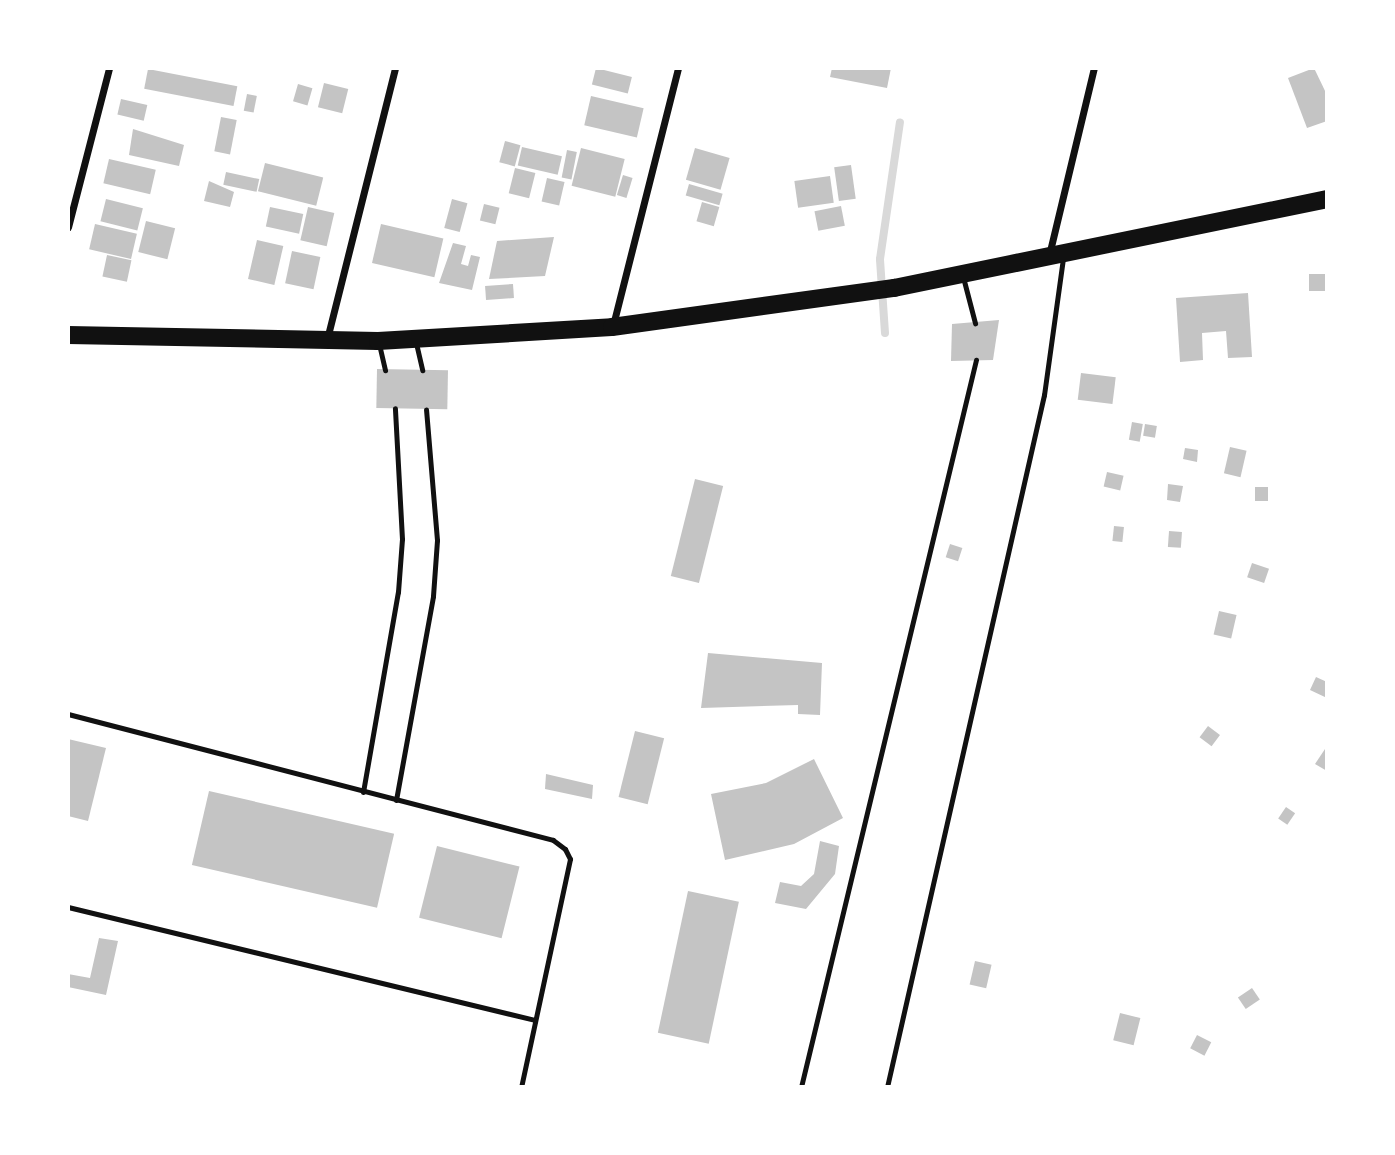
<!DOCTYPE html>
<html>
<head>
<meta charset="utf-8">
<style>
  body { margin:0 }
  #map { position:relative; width:1395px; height:1155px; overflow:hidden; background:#fff; font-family:"Sofia Sans Condensed",sans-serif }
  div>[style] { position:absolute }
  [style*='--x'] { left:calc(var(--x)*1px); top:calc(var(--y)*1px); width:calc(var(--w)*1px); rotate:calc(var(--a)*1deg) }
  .stream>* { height:8px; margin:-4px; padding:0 4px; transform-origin:4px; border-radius:4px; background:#d9d9d9 }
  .building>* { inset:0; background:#c4c4c4; transform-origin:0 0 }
  .service>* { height:5px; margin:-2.5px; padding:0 2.5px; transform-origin:2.5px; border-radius:2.5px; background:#111 }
  .minor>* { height:7px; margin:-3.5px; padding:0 3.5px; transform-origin:3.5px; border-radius:3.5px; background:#111 }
  .primary>* { height:18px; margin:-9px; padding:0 9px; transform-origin:9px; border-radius:9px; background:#111 }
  span { translate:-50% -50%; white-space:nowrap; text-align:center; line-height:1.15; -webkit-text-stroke:5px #fff; paint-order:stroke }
  .frame { position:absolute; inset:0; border:70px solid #fff; pointer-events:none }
</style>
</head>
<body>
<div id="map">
  <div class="stream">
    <div style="--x:885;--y:333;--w:74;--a:-93.9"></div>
    <div style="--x:880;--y:259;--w:138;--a:-81.7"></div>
  </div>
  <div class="building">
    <div style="left:596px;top:68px;width:37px;height:17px;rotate:14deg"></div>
    <div style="clip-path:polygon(832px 68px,891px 68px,887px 88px,830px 77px)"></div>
    <div style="clip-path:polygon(1314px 68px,1327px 95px,1327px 121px,1307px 128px,1288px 78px)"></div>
    <div style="left:148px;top:69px;width:91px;height:20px;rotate:11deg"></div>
    <div style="left:324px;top:83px;width:25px;height:25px;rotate:14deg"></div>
    <div style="left:298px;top:84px;width:15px;height:18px;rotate:16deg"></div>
    <div style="left:247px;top:94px;width:10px;height:17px;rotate:11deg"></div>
    <div style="left:591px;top:96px;width:54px;height:30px;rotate:13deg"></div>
    <div style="left:121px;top:99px;width:27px;height:16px;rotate:13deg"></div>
    <div style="left:221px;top:117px;width:16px;height:35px;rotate:11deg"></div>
    <div style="clip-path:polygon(133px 129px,184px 145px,179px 166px,129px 155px)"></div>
    <div style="left:505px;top:141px;width:16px;height:22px;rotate:15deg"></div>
    <div style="left:522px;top:147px;width:41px;height:19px;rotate:13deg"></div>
    <div style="left:581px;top:148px;width:45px;height:39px;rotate:14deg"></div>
    <div style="left:695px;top:148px;width:36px;height:33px;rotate:16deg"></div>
    <div style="left:567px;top:150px;width:10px;height:28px;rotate:11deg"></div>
    <div style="left:109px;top:159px;width:48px;height:25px;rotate:13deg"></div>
    <div style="left:265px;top:163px;width:60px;height:29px;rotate:14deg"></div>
    <div style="left:851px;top:165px;width:34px;height:17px;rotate:82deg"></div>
    <div style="left:515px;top:168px;width:21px;height:26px;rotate:14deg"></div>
    <div style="left:226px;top:172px;width:34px;height:13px;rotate:12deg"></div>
    <div style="left:623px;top:175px;width:10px;height:21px;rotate:17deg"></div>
    <div style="left:830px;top:176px;width:27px;height:36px;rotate:82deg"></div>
    <div style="left:547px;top:178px;width:18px;height:24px;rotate:13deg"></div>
    <div style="clip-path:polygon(209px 181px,234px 192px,230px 207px,204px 201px)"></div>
    <div style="left:689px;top:184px;width:35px;height:12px;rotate:16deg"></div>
    <div style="left:106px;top:199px;width:38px;height:23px;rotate:14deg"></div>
    <div style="left:452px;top:199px;width:16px;height:30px;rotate:15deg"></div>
    <div style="left:702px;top:202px;width:18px;height:20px;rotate:16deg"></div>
    <div style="left:484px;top:204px;width:16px;height:17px;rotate:14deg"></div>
    <div style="left:841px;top:206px;width:20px;height:27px;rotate:79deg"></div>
    <div style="left:270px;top:207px;width:34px;height:20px;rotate:12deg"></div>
    <div style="left:308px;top:207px;width:27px;height:34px;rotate:13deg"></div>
    <div style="left:146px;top:221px;width:30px;height:32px;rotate:14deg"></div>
    <div style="left:95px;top:224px;width:43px;height:26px;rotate:13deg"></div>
    <div style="left:381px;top:224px;width:64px;height:40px;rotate:13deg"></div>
    <div style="clip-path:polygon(554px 237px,545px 276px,489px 279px,497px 241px)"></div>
    <div style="left:257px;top:240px;width:27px;height:40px;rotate:13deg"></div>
    <div style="clip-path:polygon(453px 243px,466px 246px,461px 264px,468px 266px,471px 255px,480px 257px,472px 290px,439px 283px)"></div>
    <div style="left:292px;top:251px;width:29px;height:33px;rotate:12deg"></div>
    <div style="left:107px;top:255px;width:25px;height:22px;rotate:12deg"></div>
    <div style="left:1327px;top:274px;width:17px;height:18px;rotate:90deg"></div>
    <div style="left:513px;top:284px;width:14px;height:28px;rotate:86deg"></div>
    <div style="clip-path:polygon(1248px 293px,1252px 357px,1228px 358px,1226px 331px,1202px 333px,1203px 360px,1180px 362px,1176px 298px)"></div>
    <div style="clip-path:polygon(999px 320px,993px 360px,951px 361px,952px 324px)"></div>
    <div style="left:377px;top:369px;width:71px;height:39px;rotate:1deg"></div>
    <div style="left:1081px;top:373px;width:35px;height:27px;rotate:7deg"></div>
    <div style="left:1132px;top:422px;width:11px;height:18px;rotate:10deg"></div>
    <div style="left:1145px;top:424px;width:12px;height:12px;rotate:9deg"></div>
    <div style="left:1230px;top:447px;width:17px;height:27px;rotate:13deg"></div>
    <div style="clip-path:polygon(1185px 448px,1198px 450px,1197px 462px,1183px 459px)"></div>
    <div style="left:1107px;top:472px;width:17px;height:15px;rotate:13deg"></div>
    <div style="left:695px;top:479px;width:29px;height:100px;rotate:14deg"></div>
    <div style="clip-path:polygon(1168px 484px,1183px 486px,1180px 502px,1167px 500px)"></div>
    <div style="left:1255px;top:487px;width:13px;height:14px"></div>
    <div style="left:1114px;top:526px;width:10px;height:15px;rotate:6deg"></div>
    <div style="left:1169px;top:531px;width:13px;height:16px;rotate:4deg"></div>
    <div style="left:950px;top:544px;width:13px;height:14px;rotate:18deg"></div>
    <div style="left:1252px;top:563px;width:18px;height:15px;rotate:19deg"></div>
    <div style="left:1219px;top:611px;width:18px;height:24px;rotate:13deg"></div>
    <div style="clip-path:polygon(708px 653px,822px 663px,820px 715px,798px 714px,798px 705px,701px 708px)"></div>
    <div style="clip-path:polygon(1316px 677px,1327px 682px,1327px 698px,1310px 690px)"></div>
    <div style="left:1208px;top:726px;width:15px;height:14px;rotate:37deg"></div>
    <div style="left:635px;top:731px;width:30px;height:68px;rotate:14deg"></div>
    <div style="clip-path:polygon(68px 739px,106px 748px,88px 821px,68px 816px)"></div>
    <div style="clip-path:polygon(1327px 746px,1327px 771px,1315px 764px)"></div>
    <div style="clip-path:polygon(814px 759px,843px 818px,794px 844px,725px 860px,711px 794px,766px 783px)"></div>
    <div style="clip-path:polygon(546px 774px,593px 785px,592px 799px,545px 789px)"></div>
    <div style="left:209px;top:791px;width:190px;height:76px;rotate:13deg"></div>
    <div style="left:1286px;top:807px;width:11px;height:14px;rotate:34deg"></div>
    <div style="clip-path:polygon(820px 841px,839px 846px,835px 874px,806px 909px,775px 903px,780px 882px,801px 886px,814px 874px)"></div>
    <div style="left:437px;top:846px;width:85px;height:74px;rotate:14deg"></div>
    <div style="left:688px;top:891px;width:52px;height:145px;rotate:12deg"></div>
    <div style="clip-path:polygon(99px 938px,118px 941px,106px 995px,68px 987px,68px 974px,90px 978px)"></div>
    <div style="left:975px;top:961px;width:17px;height:24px;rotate:13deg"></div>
    <div style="left:1252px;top:988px;width:14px;height:17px;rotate:56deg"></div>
    <div style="left:1120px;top:1013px;width:21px;height:28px;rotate:14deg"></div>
    <div style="left:1197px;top:1035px;width:16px;height:15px;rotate:27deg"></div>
  </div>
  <div class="service">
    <div style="--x:963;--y:277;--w:48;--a:75.4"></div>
    <div style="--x:416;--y:343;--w:28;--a:77"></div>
    <div style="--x:379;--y:344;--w:27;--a:77"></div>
    <div style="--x:68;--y:714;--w:501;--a:14.56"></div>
    <div style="--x:553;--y:840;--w:15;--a:37"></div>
    <div style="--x:565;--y:849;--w:11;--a:63"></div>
    <div style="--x:570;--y:859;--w:233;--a:102.1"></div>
    <div style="--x:363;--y:792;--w:203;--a:-80.1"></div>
    <div style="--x:398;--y:592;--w:53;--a:-85.7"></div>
    <div style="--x:402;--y:539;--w:131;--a:-93.1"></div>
    <div style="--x:396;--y:800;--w:207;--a:-79.7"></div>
    <div style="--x:433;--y:596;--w:56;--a:-85.9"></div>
    <div style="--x:437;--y:540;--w:131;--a:-94.8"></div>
    <div style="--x:68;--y:907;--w:480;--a:13.6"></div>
    <div style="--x:801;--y:1087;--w:748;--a:-76.47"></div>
    <div style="--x:887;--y:1087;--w:710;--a:-77.22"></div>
    <div style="--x:1044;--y:395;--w:138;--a:-82.1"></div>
  </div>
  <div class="minor">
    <div style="--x:68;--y:227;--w:164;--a:-75.5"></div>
    <div style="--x:1049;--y:255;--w:192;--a:-76.5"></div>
    <div style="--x:613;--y:325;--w:265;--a:-75.8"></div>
    <div style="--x:327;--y:339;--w:279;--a:-75.9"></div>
  </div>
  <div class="primary">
    <div style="--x:68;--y:335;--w:310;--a:1.1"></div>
    <div style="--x:378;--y:341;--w:234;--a:-3.4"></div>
    <div style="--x:612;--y:327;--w:285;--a:-7.9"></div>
    <div style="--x:894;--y:288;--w:442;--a:-11.6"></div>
  </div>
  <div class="frame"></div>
</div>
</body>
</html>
